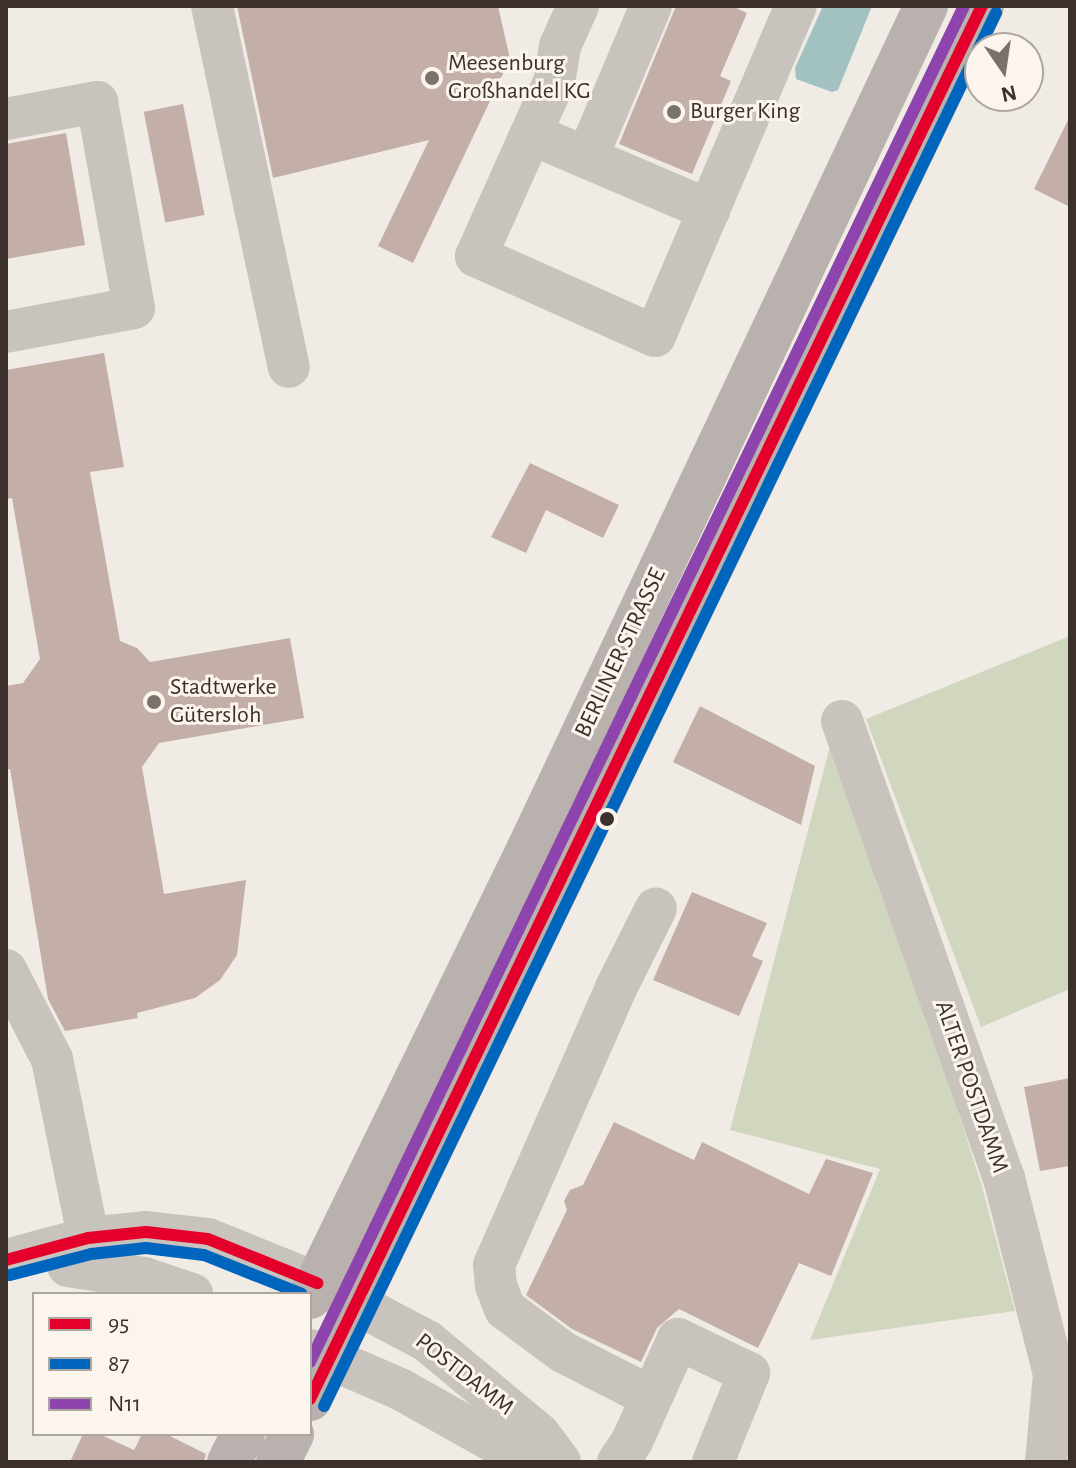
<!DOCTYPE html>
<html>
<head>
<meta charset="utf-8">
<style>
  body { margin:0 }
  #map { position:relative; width:1076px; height:1468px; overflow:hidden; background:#f0ebe5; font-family:"Alegreya Sans",sans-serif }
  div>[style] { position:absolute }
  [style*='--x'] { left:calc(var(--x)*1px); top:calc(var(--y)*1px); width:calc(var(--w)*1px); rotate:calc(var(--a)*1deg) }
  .green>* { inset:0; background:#d1d6bf }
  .water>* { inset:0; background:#a1c2c1 }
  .building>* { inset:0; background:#c3afa7; transform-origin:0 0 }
  .minor>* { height:42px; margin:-21px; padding:0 21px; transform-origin:21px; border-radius:21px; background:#c9c3be }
  .major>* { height:44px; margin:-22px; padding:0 22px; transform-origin:22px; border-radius:22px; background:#b8b1ad }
  .bus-1>* { height:12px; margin:-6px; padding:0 6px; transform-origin:6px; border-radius:6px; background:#e4002b }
  .bus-2>* { height:12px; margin:-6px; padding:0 6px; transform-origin:6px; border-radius:6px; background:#0065bd }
  .bus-3>* { height:12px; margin:-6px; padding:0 6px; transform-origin:6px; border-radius:6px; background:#8e44ad }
  .dots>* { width:22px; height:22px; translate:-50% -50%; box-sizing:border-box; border:4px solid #fbf5ee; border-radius:50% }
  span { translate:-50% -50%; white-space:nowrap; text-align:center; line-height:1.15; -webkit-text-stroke:6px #fbf5ee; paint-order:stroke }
  .poi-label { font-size:24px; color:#3b302b }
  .left { translate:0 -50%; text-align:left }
  .street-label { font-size:24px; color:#3b302b }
  .frame { position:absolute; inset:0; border:8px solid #3b302b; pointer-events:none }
  .legend { position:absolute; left:32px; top:1292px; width:280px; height:144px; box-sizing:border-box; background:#fbf5ee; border:2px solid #aea6a0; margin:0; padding:10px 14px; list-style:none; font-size:24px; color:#3b302b }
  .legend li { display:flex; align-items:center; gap:16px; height:40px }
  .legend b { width:40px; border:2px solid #aea6a0 }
  .north { position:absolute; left:964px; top:32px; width:80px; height:80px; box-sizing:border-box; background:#fbf5ee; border:2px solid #aea6a0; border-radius:50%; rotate:167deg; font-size:22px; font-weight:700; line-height:32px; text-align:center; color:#3b302b }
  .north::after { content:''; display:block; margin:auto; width:28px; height:36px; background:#7a716c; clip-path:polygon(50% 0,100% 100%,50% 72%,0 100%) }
</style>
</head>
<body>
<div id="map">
  <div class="green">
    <div style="clip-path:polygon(1070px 636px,1070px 989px,981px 1027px,866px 719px)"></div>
    <div style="clip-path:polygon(830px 746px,936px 1044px,982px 1186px,1015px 1311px,810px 1340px,880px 1169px,730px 1130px)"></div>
  </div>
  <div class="water">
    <div style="clip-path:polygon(823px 6px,872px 6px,838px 90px,832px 92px,796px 79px,795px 68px)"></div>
  </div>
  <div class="building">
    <div style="clip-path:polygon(237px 6px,498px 6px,510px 59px,413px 263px,378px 246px,429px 140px,273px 178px)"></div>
    <div style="clip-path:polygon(676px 6px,732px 6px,747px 13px,720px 76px,731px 81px,692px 174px,619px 144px)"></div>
    <div style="left:183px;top:104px;width:113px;height:40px;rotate:79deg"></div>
    <div style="clip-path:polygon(1070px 116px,1070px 207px,1034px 189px)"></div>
    <div style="clip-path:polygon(66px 133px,85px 245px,6px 259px,6px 144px)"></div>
    <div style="clip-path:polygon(104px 353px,124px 467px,90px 472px,120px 641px,137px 648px,150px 662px,290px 638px,304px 718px,159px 743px,142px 767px,164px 894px,246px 880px,237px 955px,220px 980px,195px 998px,137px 1013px,138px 1018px,65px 1031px,48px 999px,10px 769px,6px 770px,6px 686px,23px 683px,40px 659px,12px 498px,6px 499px,6px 370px)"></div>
    <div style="clip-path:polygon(530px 463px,619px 505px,603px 538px,546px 510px,526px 553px,491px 537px)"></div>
    <div style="clip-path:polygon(700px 706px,815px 766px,801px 825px,673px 762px)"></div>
    <div style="clip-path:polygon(692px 892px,767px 923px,752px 956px,763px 961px,739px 1016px,653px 980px)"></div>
    <div style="clip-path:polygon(1070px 1078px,1070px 1166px,1040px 1171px,1024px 1087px)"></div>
    <div style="clip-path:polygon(614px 1122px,694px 1160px,702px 1142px,809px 1194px,826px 1159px,873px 1173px,831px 1276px,799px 1263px,758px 1348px,679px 1309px,657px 1328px,641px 1362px,572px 1329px,526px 1295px,567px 1210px,564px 1201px,570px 1190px,583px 1185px)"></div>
    <div style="clip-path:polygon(83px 1434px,99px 1434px,134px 1450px,142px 1434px,166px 1434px,206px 1454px,204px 1462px,70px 1462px)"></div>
  </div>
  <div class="minor">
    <div style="--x:212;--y:6;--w:369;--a:78"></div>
    <div style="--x:578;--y:6;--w:44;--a:114.2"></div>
    <div style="--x:560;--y:46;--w:36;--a:99"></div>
    <div style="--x:554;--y:82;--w:191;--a:114.1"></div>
    <div style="--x:476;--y:256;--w:196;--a:24.1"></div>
    <div style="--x:655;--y:336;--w:359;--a:-66.9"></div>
    <div style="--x:6;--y:119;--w:93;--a:-10.6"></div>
    <div style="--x:97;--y:102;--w:209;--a:79.8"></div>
    <div style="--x:134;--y:308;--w:130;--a:169.4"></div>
    <div style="--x:531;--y:134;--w:194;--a:23.1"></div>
    <div style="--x:587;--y:158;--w:165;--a:-67.2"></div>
    <div style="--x:842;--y:721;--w:485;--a:70.5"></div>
    <div style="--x:1004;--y:1178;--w:202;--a:75.7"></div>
    <div style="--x:1054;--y:1374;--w:88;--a:95.2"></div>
    <div style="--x:6;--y:970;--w:100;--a:62.7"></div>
    <div style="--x:52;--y:1059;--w:215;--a:78.5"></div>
    <div style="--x:6;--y:1260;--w:85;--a:-15"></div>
    <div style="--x:88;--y:1238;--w:58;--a:-5.9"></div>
    <div style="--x:146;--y:1232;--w:62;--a:6.4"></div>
    <div style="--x:208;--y:1239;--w:118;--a:22"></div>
    <div style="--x:317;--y:1283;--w:124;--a:27.8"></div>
    <div style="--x:427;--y:1341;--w:146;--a:39.7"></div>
    <div style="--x:539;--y:1434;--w:35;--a:53"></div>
    <div style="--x:68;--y:1266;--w:77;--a:9"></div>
    <div style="--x:144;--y:1278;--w:51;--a:18.4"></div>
    <div style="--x:310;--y:1350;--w:98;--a:23.4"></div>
    <div style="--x:400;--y:1389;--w:149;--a:29.3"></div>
    <div style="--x:651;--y:1397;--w:99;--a:-152.9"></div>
    <div style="--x:563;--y:1352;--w:72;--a:-143.4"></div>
    <div style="--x:505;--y:1309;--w:25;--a:-111"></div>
    <div style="--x:496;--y:1286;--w:21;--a:-95"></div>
    <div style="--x:494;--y:1265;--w:303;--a:-66.2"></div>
    <div style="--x:616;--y:988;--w:89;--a:-63.4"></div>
    <div style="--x:618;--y:1462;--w:25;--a:-56"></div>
    <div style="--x:632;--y:1441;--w:112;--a:-65.7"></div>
    <div style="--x:678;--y:1339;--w:79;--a:25.6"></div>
    <div style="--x:749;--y:1373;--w:96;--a:112"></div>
  </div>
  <div class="major">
    <div style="--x:310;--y:1297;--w:502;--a:-64"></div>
    <div style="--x:530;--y:846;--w:929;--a:-64.76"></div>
    <div style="--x:310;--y:1399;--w:1547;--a:-64.25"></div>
    <div style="--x:229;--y:1462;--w:31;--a:-63"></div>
    <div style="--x:278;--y:1462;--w:31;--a:-63"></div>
  </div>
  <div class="bus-1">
    <div style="--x:6;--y:1260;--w:85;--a:-15"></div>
    <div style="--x:88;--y:1238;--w:58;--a:-5.9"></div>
    <div style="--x:146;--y:1232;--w:62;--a:6.4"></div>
    <div style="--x:208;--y:1239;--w:118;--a:22"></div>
    <div style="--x:310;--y:1399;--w:1547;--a:-64.25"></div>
  </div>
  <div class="bus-2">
    <div style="--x:10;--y:1275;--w:84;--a:-14.5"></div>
    <div style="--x:91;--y:1254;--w:55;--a:-6.2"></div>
    <div style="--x:146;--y:1248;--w:58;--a:6.9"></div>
    <div style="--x:204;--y:1255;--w:105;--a:21.7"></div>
    <div style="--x:324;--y:1406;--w:1547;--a:-64.25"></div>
  </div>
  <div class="bus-3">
    <div style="--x:310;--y:1362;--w:1505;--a:-64.25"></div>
  </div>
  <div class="dots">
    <div style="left:432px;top:78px;background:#7a716c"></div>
    <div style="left:674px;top:112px;background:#7a716c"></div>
    <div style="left:154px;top:702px;background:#7a716c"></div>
    <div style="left:607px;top:819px;background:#3b302b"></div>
  </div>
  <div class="poi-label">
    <span class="left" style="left:448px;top:78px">Meesenburg<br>Großhandel KG</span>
    <span class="left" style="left:690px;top:112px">Burger King</span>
    <span class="left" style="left:170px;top:702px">Stadtwerke<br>Gütersloh</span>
  </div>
  <div class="street-label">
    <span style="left:621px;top:653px;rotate:-65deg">BERLINER STRASSE</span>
    <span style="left:971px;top:1087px;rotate:71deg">ALTER POSTDAMM</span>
    <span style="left:464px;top:1375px;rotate:38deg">POSTDAMM</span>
  </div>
  <div class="frame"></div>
  <ul class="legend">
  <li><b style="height:10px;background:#e4002b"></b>95</li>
  <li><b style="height:10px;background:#0065bd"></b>87</li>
  <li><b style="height:10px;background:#8e44ad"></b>N11</li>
  </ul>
  <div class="north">N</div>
</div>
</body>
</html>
